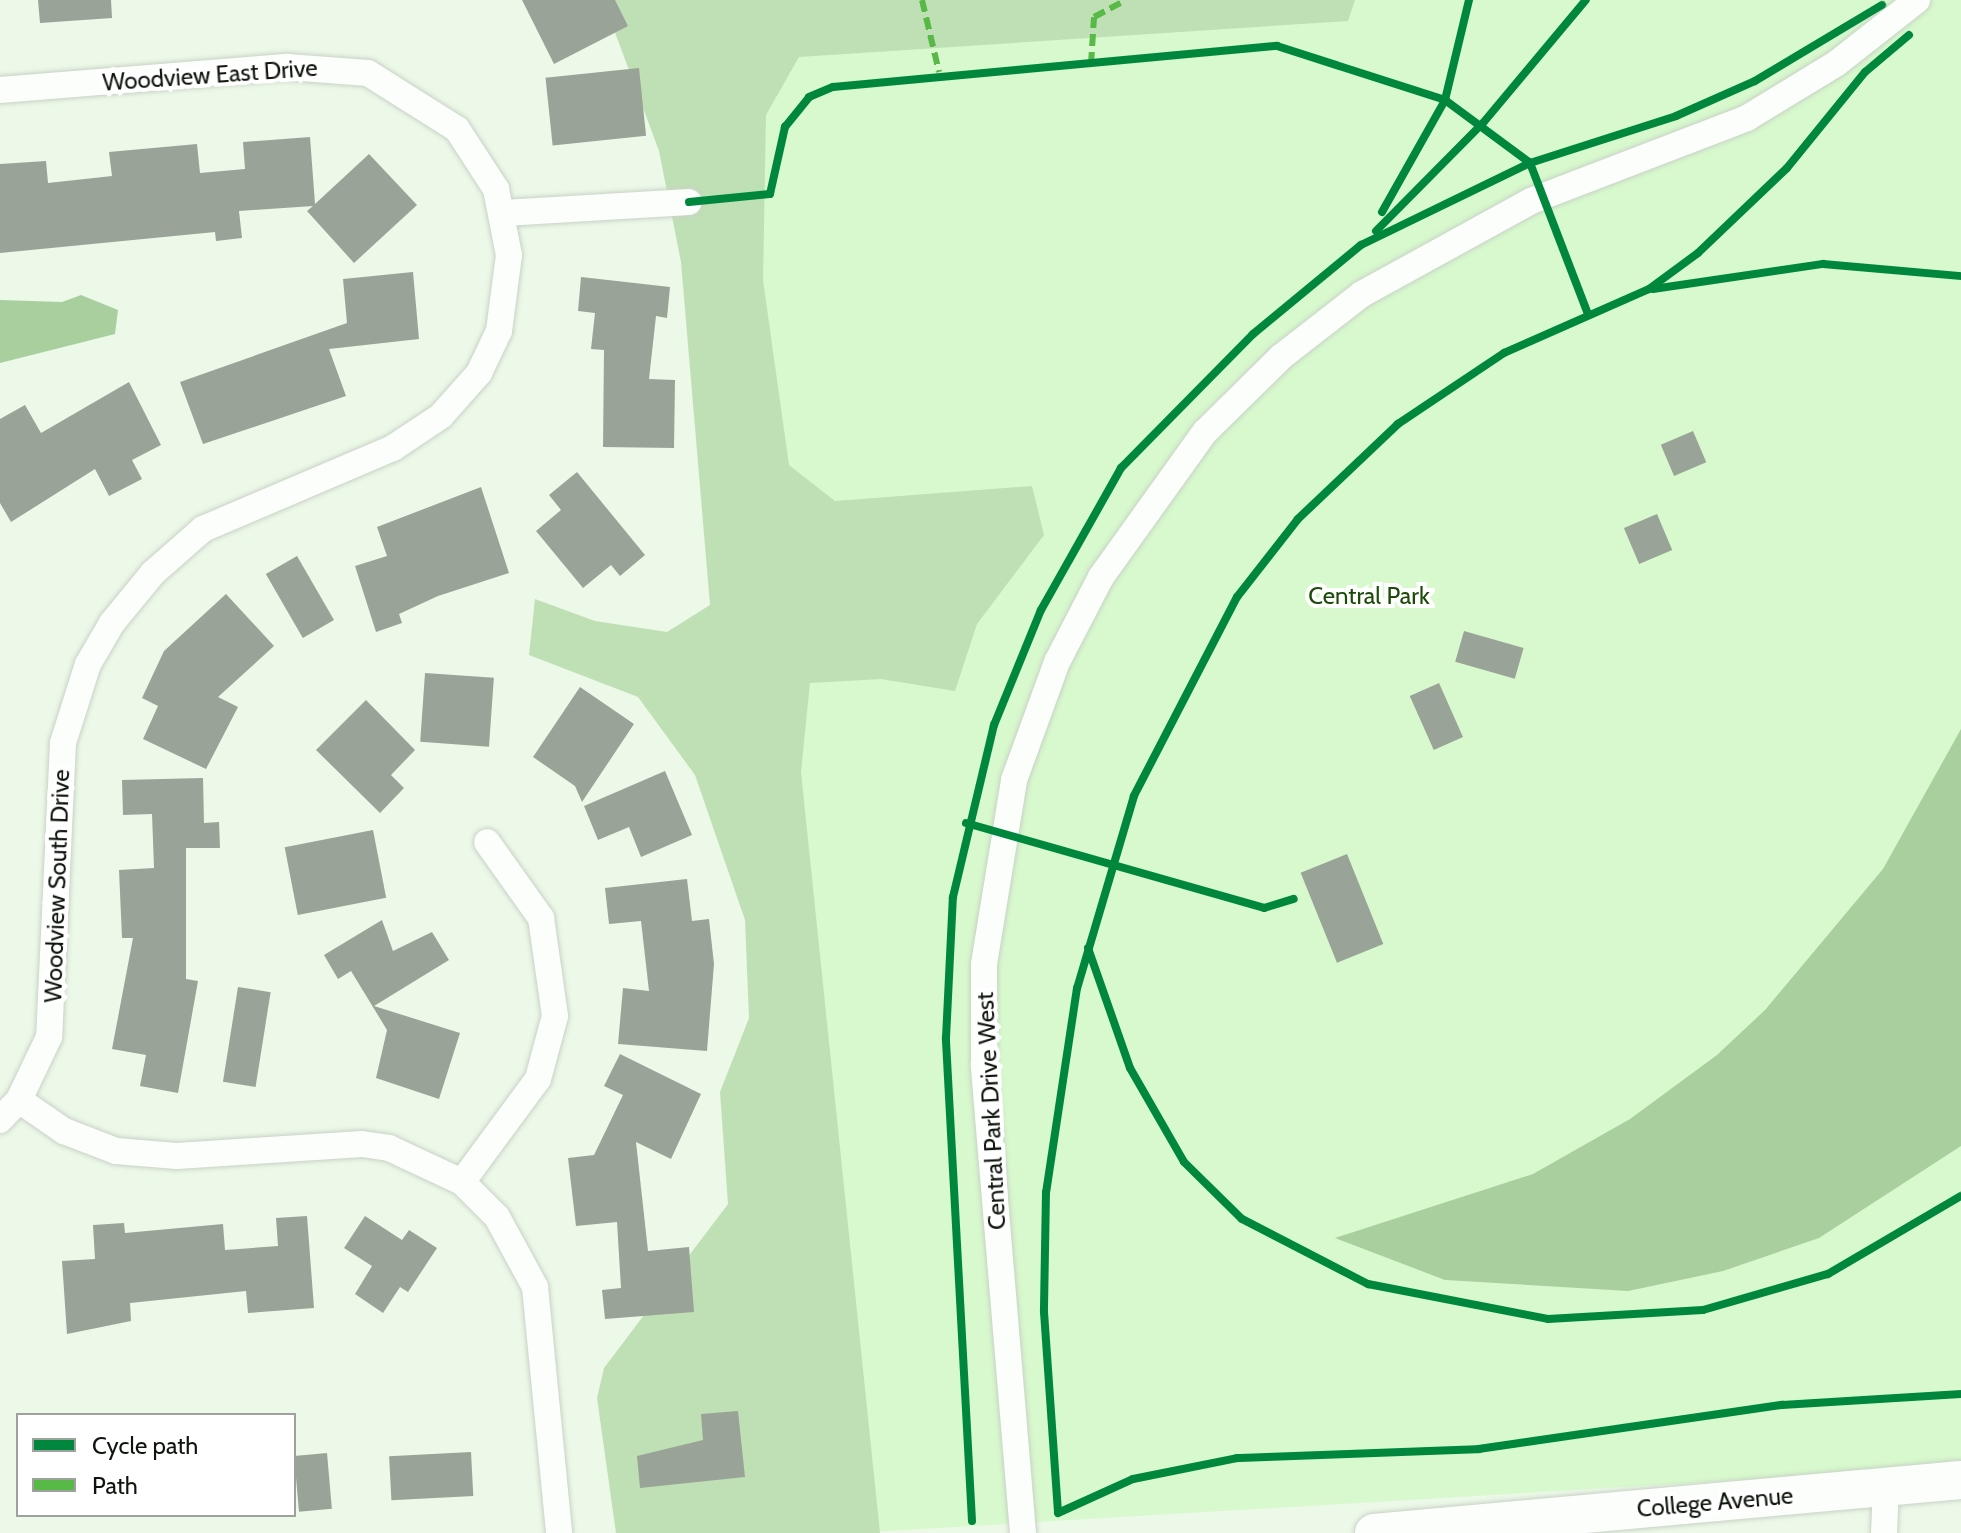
<!DOCTYPE html>
<html>
<head>
<meta charset="utf-8">
<style>
  body { margin:0 }
  #map { position:relative; width:1961px; height:1533px; overflow:hidden; background:#ecf8e8; font-family:Cabin,sans-serif }
  div>[style] { position:absolute }
  [style*='--x'] { left:calc(var(--x)*1px); top:calc(var(--y)*1px); width:calc(var(--w)*1px); rotate:calc(var(--a)*1deg) }
  .green>* { inset:0; background:#d7f9cd }
  .forest>* { inset:0; background:#bfe0b5 }
  .water>* { inset:0; background:#a9cf9e }
  .building>* { inset:0; background:#9aa397; transform-origin:0 0 }
  .roads { filter:drop-shadow(0 0 2px #c8d2c6) drop-shadow(0 0 2px #c8d2c6) }
  .minor>* { height:26px; margin:-13px; padding:0 13px; transform-origin:13px; border-radius:13px; background:#fcfefc }
  .secondary>* { height:38px; margin:-19px; padding:0 19px; transform-origin:19px; border-radius:19px; background:#fcfefc }
  .quiet>* { height:6px; margin-top:-3px; transform-origin:0; background:repeating-linear-gradient(90deg,#58b947 0 12px,transparent 0 18px) }
  .cycleway>* { height:8px; margin:-4px; padding:0 4px; transform-origin:4px; border-radius:4px; background:#00873e }
  span { translate:-50% -50%; white-space:nowrap; text-align:center; line-height:1.15; -webkit-text-stroke:8px #fff; paint-order:stroke }
  .street-label { font-size:24px; color:#0e150c }
  .park-label { font-size:24px; color:#1c4b09 }
  .legend { position:absolute; left:16px; top:1413px; width:280px; height:104px; box-sizing:border-box; background:#fff; border:2px solid #9fa19e; margin:0; padding:10px 14px; list-style:none; font-size:24px; color:#0e150c }
  .legend li { display:flex; align-items:center; gap:16px; height:40px }
  .legend b { width:40px; border:2px solid #9fa19e }
</style>
</head>
<body>
<div id="map">
  <div class="green">
    <div style="clip-path:polygon(723px 0,1961px 0,1961px 1467px,854px 1533px)"></div>
  </div>
  <div class="forest">
    <div style="clip-path:polygon(603px 0,1355px 0,1348px 21px,799px 57px,766px 115px,763px 280px,789px 465px,835px 501px,1032px 486px,1044px 535px,977px 624px,955px 691px,881px 679px,810px 683px,801px 772px,880px 1533px,616px 1533px,597px 1398px,604px 1368px,728px 1204px,720px 1092px,749px 1018px,745px 920px,695px 775px,638px 697px,529px 655px,535px 599px,595px 621px,667px 632px,710px 605px,681px 262px,659px 151px)"></div>
  </div>
  <div class="water">
    <div style="clip-path:polygon(81px 295px,118px 310px,115px 334px,0 363px,0 300px,62px 302px)"></div>
    <div style="clip-path:polygon(1961px 729px,1961px 1146px,1819px 1238px,1723px 1271px,1628px 1291px,1445px 1280px,1335px 1238px,1533px 1174px,1630px 1119px,1717px 1055px,1765px 1010px,1883px 869px)"></div>
  </div>
  <div class="building">
    <div style="clip-path:polygon(38px 0,111px 0,112px 18px,40px 23px)"></div>
    <div style="clip-path:polygon(522px 0,615px 0,628px 26px,554px 64px)"></div>
    <div style="left:639px;top:68px;width:68px;height:94px;rotate:84deg"></div>
    <div style="clip-path:polygon(310px 137px,315px 204px,369px 154px,417px 205px,354px 263px,307px 211px,313px 206px,239px 211px,242px 238px,216px 241px,215px 232px,0 253px,0 164px,46px 161px,48px 183px,112px 176px,109px 152px,197px 144px,200px 173px,245px 169px,243px 142px)"></div>
    <div style="clip-path:polygon(413px 272px,419px 339px,329px 349px,346px 396px,203px 444px,180px 382px,347px 323px,343px 279px)"></div>
    <div style="clip-path:polygon(581px 277px,670px 287px,667px 318px,656px 316px,649px 379px,675px 380px,674px 448px,603px 447px,604px 350px,591px 349px,595px 313px,578px 311px)"></div>
    <div style="clip-path:polygon(129px 382px,161px 445px,132px 460px,142px 479px,109px 496px,95px 469px,11px 522px,0 503px,0 419px,25px 405px,41px 433px)"></div>
    <div style="left:1693px;top:431px;width:34px;height:35px;rotate:67deg"></div>
    <div style="clip-path:polygon(577px 472px,645px 555px,620px 576px,611px 565px,583px 588px,536px 531px,561px 510px,549px 495px)"></div>
    <div style="clip-path:polygon(481px 487px,509px 573px,438px 596px,399px 614px,402px 623px,376px 632px,355px 566px,387px 556px,377px 527px)"></div>
    <div style="left:1657px;top:514px;width:39px;height:36px;rotate:67deg"></div>
    <div style="left:297px;top:556px;width:74px;height:36px;rotate:60deg"></div>
    <div style="clip-path:polygon(226px 594px,274px 646px,218px 697px,238px 707px,206px 769px,143px 739px,158px 706px,142px 698px,164px 651px)"></div>
    <div style="left:1464px;top:631px;width:62px;height:32px;rotate:16deg"></div>
    <div style="left:425px;top:673px;width:69px;height:69px;rotate:4deg"></div>
    <div style="left:1439px;top:683px;width:59px;height:32px;rotate:66deg"></div>
    <div style="clip-path:polygon(580px 687px,634px 724px,582px 802px,575px 786px,533px 757px)"></div>
    <div style="clip-path:polygon(366px 700px,415px 750px,391px 775px,404px 788px,380px 813px,316px 750px)"></div>
    <div style="clip-path:polygon(665px 771px,692px 835px,641px 857px,629px 827px,598px 840px,584px 806px)"></div>
    <div style="clip-path:polygon(203px 778px,204px 823px,219px 822px,220px 848px,186px 848px,186px 979px,198px 981px,178px 1093px,140px 1086px,146px 1055px,112px 1049px,133px 938px,122px 938px,119px 870px,154px 868px,152px 814px,123px 815px,122px 780px)"></div>
    <div style="left:373px;top:830px;width:69px;height:90px;rotate:79deg"></div>
    <div style="left:1347px;top:854px;width:97px;height:50px;rotate:68deg"></div>
    <div style="clip-path:polygon(687px 879px,692px 921px,709px 919px,714px 964px,707px 1051px,618px 1044px,623px 988px,649px 991px,641px 921px,609px 924px,605px 888px)"></div>
    <div style="clip-path:polygon(382px 920px,393px 951px,432px 932px,449px 960px,374px 1006px,460px 1033px,439px 1099px,376px 1078px,387px 1030px,351px 971px,338px 979px,324px 955px)"></div>
    <div style="left:238px;top:987px;width:33px;height:96px;rotate:9deg"></div>
    <div style="clip-path:polygon(620px 1054px,701px 1094px,671px 1159px,636px 1142px,648px 1251px,689px 1247px,694px 1312px,605px 1319px,602px 1290px,621px 1288px,617px 1222px,576px 1226px,568px 1158px,594px 1155px,623px 1095px,604px 1086px)"></div>
    <div style="clip-path:polygon(307px 1216px,314px 1308px,248px 1313px,246px 1291px,130px 1303px,131px 1321px,67px 1334px,62px 1261px,95px 1259px,93px 1225px,124px 1223px,125px 1233px,223px 1224px,225px 1250px,278px 1246px,276px 1218px)"></div>
    <div style="clip-path:polygon(365px 1216px,402px 1240px,409px 1230px,437px 1248px,408px 1292px,400px 1287px,383px 1313px,355px 1294px,372px 1266px,344px 1248px)"></div>
    <div style="clip-path:polygon(738px 1411px,745px 1477px,640px 1488px,637px 1456px,703px 1440px,701px 1414px)"></div>
    <div style="left:471px;top:1452px;width:44px;height:82px;rotate:87deg"></div>
    <div style="left:327px;top:1453px;width:56px;height:33px;rotate:85deg"></div>
  </div>
  <div class="roads">
    <div class="minor">
      <div style="--x:0;--y:90;--w:289;--a:-4.6"></div>
      <div style="--x:288;--y:67;--w:80;--a:4.3"></div>
      <div style="--x:368;--y:73;--w:105;--a:32.2"></div>
      <div style="--x:457;--y:129;--w:72;--a:57"></div>
      <div style="--x:496;--y:189;--w:67;--a:78.9"></div>
      <div style="--x:509;--y:255;--w:77;--a:97.5"></div>
      <div style="--x:499;--y:331;--w:47;--a:115.5"></div>
      <div style="--x:479;--y:373;--w:57;--a:131.5"></div>
      <div style="--x:441;--y:416;--w:58;--a:146.3"></div>
      <div style="--x:393;--y:448;--w:207;--a:156.9"></div>
      <div style="--x:203;--y:529;--w:67;--a:138.7"></div>
      <div style="--x:153;--y:573;--w:65;--a:129.4"></div>
      <div style="--x:112;--y:623;--w:48;--a:120.3"></div>
      <div style="--x:88;--y:664;--w:83;--a:107.6"></div>
      <div style="--x:63;--y:743;--w:294;--a:92.7"></div>
      <div style="--x:49;--y:1037;--w:70;--a:115.5"></div>
      <div style="--x:19;--y:1100;--w:28;--a:134"></div>
      <div style="--x:504;--y:213;--w:185;--a:-3.4"></div>
      <div style="--x:19;--y:1100;--w:55;--a:34.6"></div>
      <div style="--x:64;--y:1131;--w:56;--a:21"></div>
      <div style="--x:116;--y:1151;--w:61;--a:4.7"></div>
      <div style="--x:177;--y:1156;--w:185;--a:-3.7"></div>
      <div style="--x:362;--y:1144;--w:27;--a:8"></div>
      <div style="--x:389;--y:1148;--w:81;--a:25"></div>
      <div style="--x:462;--y:1182;--w:49;--a:45"></div>
      <div style="--x:497;--y:1217;--w:80;--a:61.5"></div>
      <div style="--x:535;--y:1287;--w:247;--a:84.4"></div>
      <div style="--x:462;--y:1182;--w:128;--a:-53.6"></div>
      <div style="--x:538;--y:1079;--w:65;--a:-74.9"></div>
      <div style="--x:555;--y:1016;--w:99;--a:-98.1"></div>
      <div style="--x:541;--y:918;--w:93;--a:-125.4"></div>
      <div style="--x:1023;--y:1533;--w:471;--a:-94.8"></div>
      <div style="--x:984;--y:1064;--w:100;--a:-90"></div>
      <div style="--x:984;--y:964;--w:186;--a:-80.7"></div>
      <div style="--x:1014;--y:780;--w:126;--a:-70"></div>
      <div style="--x:1057;--y:662;--w:96;--a:-62.6"></div>
      <div style="--x:1101;--y:577;--w:178;--a:-54.4"></div>
      <div style="--x:1205;--y:432;--w:107;--a:-44.6"></div>
      <div style="--x:1281;--y:357;--w:103;--a:-37.9"></div>
      <div style="--x:1362;--y:294;--w:193;--a:-28.8"></div>
      <div style="--x:1531;--y:201;--w:231;--a:-21"></div>
      <div style="--x:1747;--y:118;--w:105;--a:-31.4"></div>
      <div style="--x:1837;--y:63;--w:102;--a:-38.2"></div>
      <div style="--x:1884;--y:1533;--w:46;--a:-87.5"></div>
    </div>
    <div class="secondary">
      <div style="--x:1374;--y:1533;--w:589;--a:-5.16"></div>
    </div>
  </div>
  <div class="quiet">
    <div style="--x:922;--y:0;--w:74;--a:76.7"></div>
    <div style="--x:1091;--y:64;--w:47;--a:-86.3"></div>
    <div style="--x:1094;--y:17;--w:36;--a:-28"></div>
  </div>
  <div class="cycleway">
    <div style="--x:1909;--y:35;--w:57;--a:139.9"></div>
    <div style="--x:1865;--y:72;--w:124;--a:129.1"></div>
    <div style="--x:1787;--y:168;--w:123;--a:136.3"></div>
    <div style="--x:1698;--y:253;--w:61;--a:143.7"></div>
    <div style="--x:1649;--y:289;--w:158;--a:156.2"></div>
    <div style="--x:1504;--y:353;--w:128;--a:146.2"></div>
    <div style="--x:1398;--y:424;--w:138;--a:136.5"></div>
    <div style="--x:1298;--y:519;--w:99;--a:128"></div>
    <div style="--x:1237;--y:597;--w:224;--a:117.4"></div>
    <div style="--x:1134;--y:796;--w:200;--a:106.5"></div>
    <div style="--x:1077;--y:988;--w:206;--a:98.6"></div>
    <div style="--x:1046;--y:1192;--w:120;--a:91"></div>
    <div style="--x:1044;--y:1312;--w:201;--a:86"></div>
    <div style="--x:1058;--y:1513;--w:82;--a:-24.4"></div>
    <div style="--x:1133;--y:1479;--w:106;--a:-11.4"></div>
    <div style="--x:1237;--y:1458;--w:242;--a:-2.1"></div>
    <div style="--x:1479;--y:1449;--w:306;--a:-8.3"></div>
    <div style="--x:1782;--y:1405;--w:179;--a:-3.5"></div>
    <div style="--x:689;--y:202;--w:81;--a:-5.6"></div>
    <div style="--x:770;--y:194;--w:69;--a:-77.4"></div>
    <div style="--x:785;--y:127;--w:38;--a:-51"></div>
    <div style="--x:809;--y:97;--w:26;--a:-23"></div>
    <div style="--x:833;--y:87;--w:446;--a:-5.3"></div>
    <div style="--x:1277;--y:46;--w:176;--a:17.8"></div>
    <div style="--x:1445;--y:100;--w:106;--a:36.5"></div>
    <div style="--x:1530;--y:163;--w:162;--a:69"></div>
    <div style="--x:1382;--y:212;--w:129;--a:-60.6"></div>
    <div style="--x:1445;--y:100;--w:103;--a:-76.5"></div>
    <div style="--x:1376;--y:231;--w:152;--a:-45.3"></div>
    <div style="--x:1483;--y:123;--w:160;--a:-50.1"></div>
    <div style="--x:1653;--y:289;--w:172;--a:-8.4"></div>
    <div style="--x:1823;--y:264;--w:139;--a:5"></div>
    <div style="--x:966;--y:823;--w:310;--a:15.9"></div>
    <div style="--x:1264;--y:908;--w:31;--a:-17"></div>
    <div style="--x:1088;--y:948;--w:127;--a:70.7"></div>
    <div style="--x:1130;--y:1068;--w:108;--a:60.1"></div>
    <div style="--x:1184;--y:1162;--w:81;--a:44.5"></div>
    <div style="--x:1242;--y:1219;--w:142;--a:27.3"></div>
    <div style="--x:1368;--y:1284;--w:183;--a:11"></div>
    <div style="--x:1548;--y:1319;--w:155;--a:-3.3"></div>
    <div style="--x:1703;--y:1310;--w:130;--a:-16.1"></div>
    <div style="--x:1828;--y:1274;--w:154;--a:-30.4"></div>
    <div style="--x:972;--y:1521;--w:484;--a:-93.1"></div>
    <div style="--x:946;--y:1038;--w:141;--a:-87.2"></div>
    <div style="--x:953;--y:897;--w:177;--a:-76.6"></div>
    <div style="--x:994;--y:725;--w:124;--a:-67.8"></div>
    <div style="--x:1041;--y:610;--w:163;--a:-60.6"></div>
    <div style="--x:1121;--y:468;--w:188;--a:-45.4"></div>
    <div style="--x:1253;--y:334;--w:140;--a:-39.5"></div>
    <div style="--x:1361;--y:245;--w:188;--a:-25.9"></div>
    <div style="--x:1530;--y:163;--w:153;--a:-17.8"></div>
    <div style="--x:1676;--y:116;--w:86;--a:-23.9"></div>
    <div style="--x:1755;--y:81;--w:148;--a:-30.9"></div>
  </div>
  <div class="street-label">
    <span style="left:210px;top:75px;rotate:-4deg">Woodview East Drive</span>
    <span style="left:57px;top:886px;rotate:-88deg">Woodview South Drive</span>
    <span style="left:991px;top:1111px;rotate:-93deg">Central Park Drive West</span>
    <span style="left:1715px;top:1502px;rotate:-5deg">College Avenue</span>
  </div>
  <div class="park-label">
    <span style="left:1369px;top:596px">Central Park</span>
  </div>
  <ul class="legend">
  <li><b style="height:10px;background:#00873e"></b>Cycle path</li>
  <li><b style="height:10px;background:#58b947"></b>Path</li>
  </ul>
</div>
</body>
</html>
